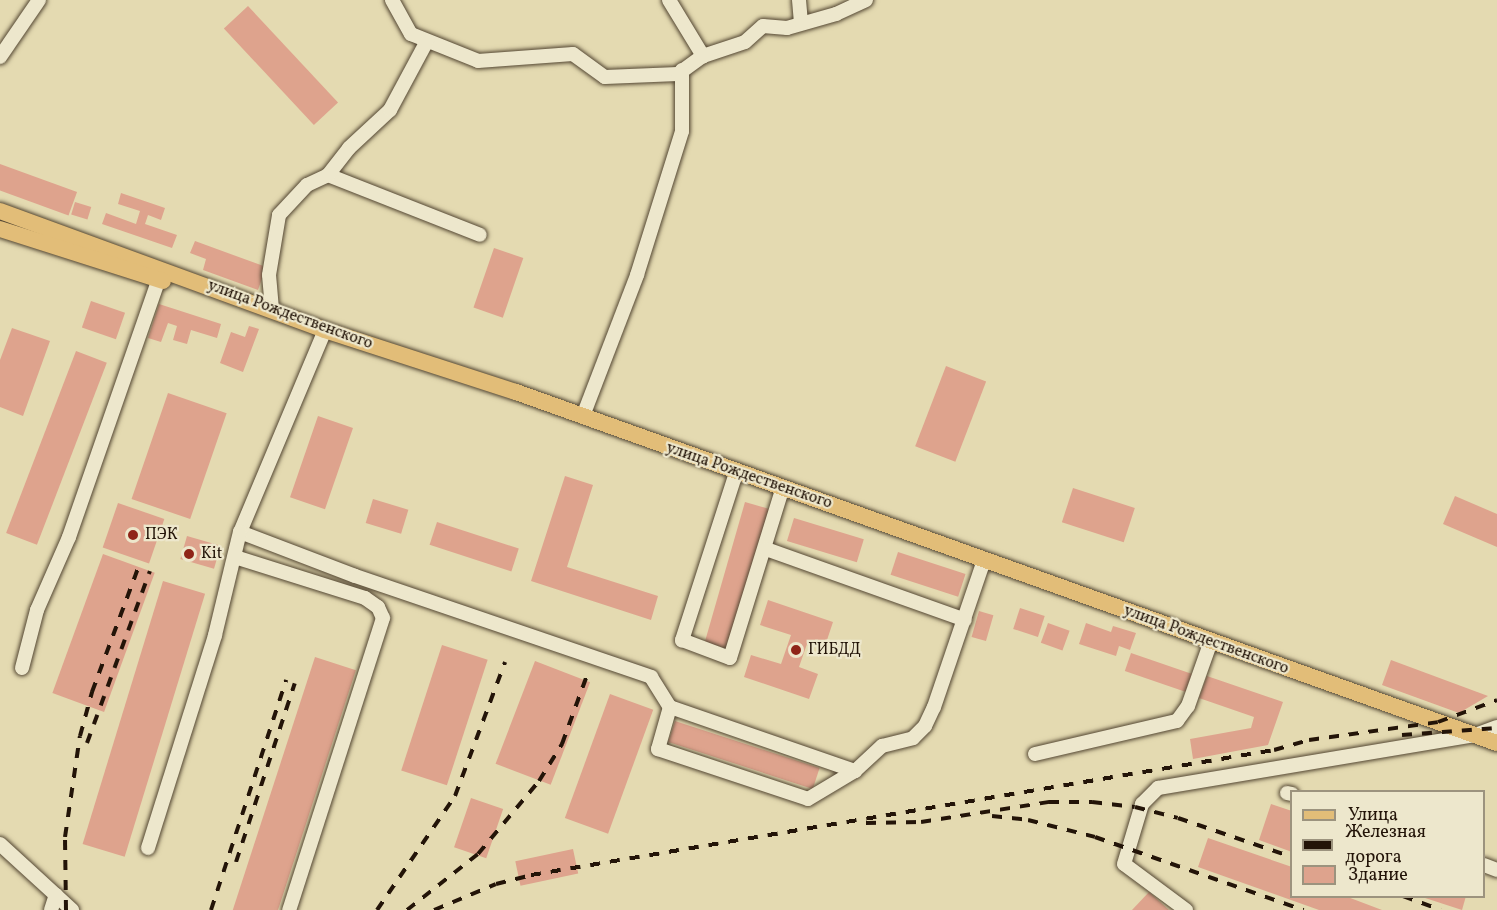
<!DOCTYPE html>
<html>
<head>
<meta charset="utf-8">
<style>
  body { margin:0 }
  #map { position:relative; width:1497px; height:910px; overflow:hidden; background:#e4dab1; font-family:Vollkorn,serif }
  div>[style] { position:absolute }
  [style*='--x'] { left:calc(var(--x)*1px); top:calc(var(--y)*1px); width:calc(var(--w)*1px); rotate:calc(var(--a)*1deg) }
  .building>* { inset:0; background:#dea38d; transform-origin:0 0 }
  .roads { filter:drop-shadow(0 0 2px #534632) drop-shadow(0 0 2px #534632) }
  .minor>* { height:14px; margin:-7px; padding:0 7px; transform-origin:7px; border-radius:7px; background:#ede7cc }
  .major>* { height:16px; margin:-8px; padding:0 8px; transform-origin:8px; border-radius:8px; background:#e2bd78 }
  .rail>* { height:4px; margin-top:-2px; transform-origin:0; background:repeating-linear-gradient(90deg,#231408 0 10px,transparent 0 20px) }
  .dots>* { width:16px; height:16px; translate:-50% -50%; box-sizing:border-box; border:3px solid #ede7cc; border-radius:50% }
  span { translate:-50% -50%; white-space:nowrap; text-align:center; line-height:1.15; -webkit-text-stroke:4.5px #ede7cc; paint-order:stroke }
  .street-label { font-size:16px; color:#231408 }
  .poi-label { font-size:16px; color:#231408 }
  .left { translate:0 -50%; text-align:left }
  .legend { position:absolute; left:1290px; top:790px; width:195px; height:108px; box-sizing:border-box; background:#ede7cc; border:2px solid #9c937e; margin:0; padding:8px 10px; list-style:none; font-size:18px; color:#231408 }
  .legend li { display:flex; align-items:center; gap:12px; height:30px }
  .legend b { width:30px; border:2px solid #9c937e }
</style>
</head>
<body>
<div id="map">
  <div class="building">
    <div style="left:248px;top:6px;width:132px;height:33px;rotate:47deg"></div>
    <div style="left:0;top:164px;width:82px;height:25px;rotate:20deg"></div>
    <div style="clip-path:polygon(121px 193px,165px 208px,161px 220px,148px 215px,145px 224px,177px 235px,172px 248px,102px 224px,106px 213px,136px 224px,140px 211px,118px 204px)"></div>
    <div style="left:75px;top:202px;width:17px;height:13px;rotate:17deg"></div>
    <div style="clip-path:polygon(195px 241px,266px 267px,258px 290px,203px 270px,206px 259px,190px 253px)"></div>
    <div style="left:494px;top:248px;width:31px;height:63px;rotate:19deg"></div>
    <div style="left:91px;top:301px;width:36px;height:28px;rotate:19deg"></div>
    <div style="clip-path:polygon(159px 304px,221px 324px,217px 338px,191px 330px,187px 344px,173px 340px,177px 326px,168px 323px,161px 342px,148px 338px)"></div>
    <div style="clip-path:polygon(249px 326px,259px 329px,243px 372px,220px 363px,231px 332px,245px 337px)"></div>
    <div style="clip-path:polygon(12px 328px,50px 341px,23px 416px,0 407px,0 360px)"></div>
    <div style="left:76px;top:351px;width:33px;height:195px;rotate:21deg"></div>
    <div style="left:946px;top:366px;width:43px;height:86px;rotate:21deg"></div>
    <div style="left:168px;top:393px;width:62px;height:112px;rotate:19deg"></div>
    <div style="left:318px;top:416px;width:37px;height:86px;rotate:19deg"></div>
    <div style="clip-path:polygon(565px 476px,593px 485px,567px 567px,658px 596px,651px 620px,531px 581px)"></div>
    <div style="left:1073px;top:488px;width:65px;height:36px;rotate:18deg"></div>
    <div style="clip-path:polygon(1455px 496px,1497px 514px,1497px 547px,1443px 524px)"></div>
    <div style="left:373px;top:499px;width:37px;height:25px;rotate:17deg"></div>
    <div style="left:745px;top:502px;width:25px;height:146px;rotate:16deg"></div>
    <div style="left:118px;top:503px;width:49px;height:47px;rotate:19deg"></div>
    <div style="left:794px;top:518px;width:73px;height:24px;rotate:17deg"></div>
    <div style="left:437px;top:522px;width:86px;height:24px;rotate:18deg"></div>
    <div style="left:187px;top:536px;width:35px;height:24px;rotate:16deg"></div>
    <div style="left:898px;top:552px;width:71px;height:24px;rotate:18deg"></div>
    <div style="left:103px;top:554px;width:55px;height:148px;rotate:20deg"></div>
    <div style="left:163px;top:581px;width:44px;height:275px;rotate:17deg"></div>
    <div style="clip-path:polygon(768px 600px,833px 622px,825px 646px,808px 641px,799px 667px,818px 674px,809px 699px,744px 677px,751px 655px,781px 664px,791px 635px,760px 625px)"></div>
    <div style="left:1020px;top:608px;width:26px;height:22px;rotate:18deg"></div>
    <div style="left:979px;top:611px;width:15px;height:27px;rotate:16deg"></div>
    <div style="left:1048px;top:623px;width:23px;height:21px;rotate:20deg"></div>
    <div style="clip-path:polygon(1086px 623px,1111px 632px,1113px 626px,1136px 633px,1130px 650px,1119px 646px,1116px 656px,1079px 644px)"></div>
    <div style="left:442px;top:645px;width:48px;height:132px;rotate:18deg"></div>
    <div style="left:1131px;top:653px;width:67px;height:19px;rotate:19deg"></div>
    <div style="left:315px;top:657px;width:43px;height:267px;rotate:18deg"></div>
    <div style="clip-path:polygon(1391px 660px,1488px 696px,1459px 713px,1382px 685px)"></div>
    <div style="left:535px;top:661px;width:59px;height:110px;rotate:21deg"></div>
    <div style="clip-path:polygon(1207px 676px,1283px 702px,1268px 745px,1193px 759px,1190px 739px,1251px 728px,1254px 717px,1199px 698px)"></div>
    <div style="left:610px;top:694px;width:46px;height:132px;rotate:20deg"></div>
    <div style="left:675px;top:721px;width:152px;height:22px;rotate:18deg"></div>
    <div style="left:471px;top:798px;width:34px;height:52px;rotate:19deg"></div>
    <div style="clip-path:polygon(1271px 804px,1292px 811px,1292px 852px,1259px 840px)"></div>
    <div style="clip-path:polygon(1208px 838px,1292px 867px,1292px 896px,1345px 896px,1382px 910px,1319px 910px,1198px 867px)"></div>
    <div style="left:573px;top:849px;width:25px;height:59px;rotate:78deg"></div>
    <div style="clip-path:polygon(1149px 892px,1169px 910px,1132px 910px)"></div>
    <div style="clip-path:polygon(1419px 896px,1466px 896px,1462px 910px)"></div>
  </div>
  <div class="roads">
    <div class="minor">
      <div style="--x:392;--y:0;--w:39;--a:61"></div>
      <div style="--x:411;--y:34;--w:72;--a:21.9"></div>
      <div style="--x:478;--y:61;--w:95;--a:-4.2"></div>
      <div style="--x:573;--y:54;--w:39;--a:36"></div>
      <div style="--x:605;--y:77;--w:73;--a:-2.4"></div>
      <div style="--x:678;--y:74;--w:31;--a:-36"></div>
      <div style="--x:703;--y:56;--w:44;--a:-18.4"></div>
      <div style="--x:745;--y:42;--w:24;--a:-42"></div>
      <div style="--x:763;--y:26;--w:24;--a:5"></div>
      <div style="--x:787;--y:28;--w:51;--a:-15.9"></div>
      <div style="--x:836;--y:14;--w:33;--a:-25"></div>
      <div style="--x:669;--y:0;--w:66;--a:58.7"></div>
      <div style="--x:799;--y:0;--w:22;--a:85"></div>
      <div style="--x:0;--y:57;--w:69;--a:-55.6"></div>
      <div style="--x:328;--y:175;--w:163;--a:21.5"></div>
      <div style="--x:272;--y:309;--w:34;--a:-95"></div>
      <div style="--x:269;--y:275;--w:61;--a:-80.5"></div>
      <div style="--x:279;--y:215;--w:41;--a:-47"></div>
      <div style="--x:307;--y:185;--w:23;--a:-25"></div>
      <div style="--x:328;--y:175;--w:34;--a:-52"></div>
      <div style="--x:349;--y:148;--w:56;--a:-42.8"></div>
      <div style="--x:390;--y:110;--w:78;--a:-61.8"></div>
      <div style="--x:325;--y:330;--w:219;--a:112.8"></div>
      <div style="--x:240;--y:532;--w:123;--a:20.9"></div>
      <div style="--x:355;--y:576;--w:313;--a:18.8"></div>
      <div style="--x:651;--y:677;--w:36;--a:58"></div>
      <div style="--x:670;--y:707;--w:44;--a:105.9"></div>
      <div style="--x:658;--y:749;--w:158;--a:18.4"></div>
      <div style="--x:808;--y:799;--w:55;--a:-30.8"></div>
      <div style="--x:855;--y:771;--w:37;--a:-43"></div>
      <div style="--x:882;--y:746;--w:32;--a:-14"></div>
      <div style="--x:913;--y:738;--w:17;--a:-45"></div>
      <div style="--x:925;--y:726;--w:21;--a:-65"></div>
      <div style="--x:934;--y:707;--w:155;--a:-71.2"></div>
      <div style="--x:583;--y:416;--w:151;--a:-69"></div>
      <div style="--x:637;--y:275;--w:151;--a:-72.6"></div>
      <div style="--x:682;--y:131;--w:61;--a:-90"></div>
      <div style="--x:736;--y:473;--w:176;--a:107.9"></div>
      <div style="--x:682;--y:640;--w:51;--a:20.6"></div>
      <div style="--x:730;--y:658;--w:179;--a:-72.8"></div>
      <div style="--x:766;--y:549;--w:211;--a:19.6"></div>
      <div style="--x:235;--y:557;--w:136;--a:17.5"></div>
      <div style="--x:365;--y:598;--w:16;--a:35"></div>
      <div style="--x:378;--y:607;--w:12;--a:66"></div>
      <div style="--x:383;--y:618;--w:307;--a:107.8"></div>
      <div style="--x:22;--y:668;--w:60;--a:-75.5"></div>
      <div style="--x:37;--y:610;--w:80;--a:-66.3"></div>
      <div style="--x:69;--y:537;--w:273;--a:-70.8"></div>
      <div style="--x:670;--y:707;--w:196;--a:19.1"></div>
      <div style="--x:1035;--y:754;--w:146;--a:-13.1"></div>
      <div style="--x:1177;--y:721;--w:19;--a:-54"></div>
      <div style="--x:1188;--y:706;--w:69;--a:-70.5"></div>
      <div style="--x:1287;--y:793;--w:5;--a:11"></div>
      <div style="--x:0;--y:844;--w:98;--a:42.5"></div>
      <div style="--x:148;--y:848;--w:223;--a:-72.5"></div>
      <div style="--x:215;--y:635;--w:106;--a:-76.4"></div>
      <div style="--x:1484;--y:865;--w:14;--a:21"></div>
      <div style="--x:51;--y:910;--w:16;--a:-72"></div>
      <div style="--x:1186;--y:910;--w:77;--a:-143.4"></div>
      <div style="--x:1124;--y:864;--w:63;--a:-73.3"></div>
      <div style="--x:1142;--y:804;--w:23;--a:-45"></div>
      <div style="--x:1158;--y:788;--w:321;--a:-9.5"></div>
      <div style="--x:1475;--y:735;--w:23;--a:-20"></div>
    </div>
    <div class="major">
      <div style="--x:0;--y:211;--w:346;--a:20.1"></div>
      <div style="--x:325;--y:330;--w:201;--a:18"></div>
      <div style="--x:516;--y:392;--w:1042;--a:19.69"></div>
      <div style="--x:0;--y:229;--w:171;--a:17.7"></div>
    </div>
  </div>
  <div class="rail">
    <div style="--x:1402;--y:735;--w:95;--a:-4.2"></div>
    <div style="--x:87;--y:743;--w:183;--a:-69.9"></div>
    <div style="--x:992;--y:816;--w:36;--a:6"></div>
    <div style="--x:1028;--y:820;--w:69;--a:14.2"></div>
    <div style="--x:1095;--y:837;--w:221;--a:19.3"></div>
    <div style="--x:866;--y:823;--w:55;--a:-1"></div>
    <div style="--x:921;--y:822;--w:130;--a:-8.9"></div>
    <div style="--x:1049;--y:802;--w:43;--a:0"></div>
    <div style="--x:1092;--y:802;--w:43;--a:6.6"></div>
    <div style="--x:1135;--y:807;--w:44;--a:14.3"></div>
    <div style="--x:1178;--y:818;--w:120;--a:18.9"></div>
    <div style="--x:236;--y:862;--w:188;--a:-71.8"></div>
    <div style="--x:1403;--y:896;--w:40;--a:20.2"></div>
    <div style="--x:66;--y:910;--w:73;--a:-90.8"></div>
    <div style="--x:65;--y:837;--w:102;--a:-81.6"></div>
    <div style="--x:80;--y:736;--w:46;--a:-74.7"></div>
    <div style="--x:92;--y:692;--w:132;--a:-69.6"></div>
    <div style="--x:211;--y:910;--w:242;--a:-71.9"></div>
    <div style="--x:377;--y:910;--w:138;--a:-55.6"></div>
    <div style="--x:455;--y:796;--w:143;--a:-69.5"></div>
    <div style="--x:407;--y:910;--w:90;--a:-38.3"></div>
    <div style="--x:478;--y:854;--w:95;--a:-50.1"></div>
    <div style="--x:539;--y:781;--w:44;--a:-58.1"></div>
    <div style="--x:562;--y:744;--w:79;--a:-70"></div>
    <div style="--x:434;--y:910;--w:67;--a:-22.8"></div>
    <div style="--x:496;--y:884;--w:36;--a:-14"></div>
    <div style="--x:531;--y:875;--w:753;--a:-9.55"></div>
    <div style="--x:1274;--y:750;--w:36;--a:-16"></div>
    <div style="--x:1309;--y:740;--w:130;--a:-7.9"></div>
    <div style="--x:1438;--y:722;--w:63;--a:-20.4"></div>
  </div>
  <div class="dots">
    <div style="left:133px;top:535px;background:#8f2418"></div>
    <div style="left:189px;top:554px;background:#8f2418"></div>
    <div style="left:796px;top:650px;background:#8f2418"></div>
  </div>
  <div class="street-label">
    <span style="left:290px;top:315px;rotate:20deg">улица Рождественского</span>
    <span style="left:749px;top:476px;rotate:19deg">улица Рождественского</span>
    <span style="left:1206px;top:640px;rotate:20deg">улица Рождественского</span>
  </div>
  <div class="poi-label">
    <span class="left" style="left:145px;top:535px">ПЭК</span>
    <span class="left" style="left:201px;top:554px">Kit</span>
    <span class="left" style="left:808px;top:650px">ГИБДД</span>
  </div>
  <ul class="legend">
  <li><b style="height:8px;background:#e2bd78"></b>Улица</li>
  <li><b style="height:8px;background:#231408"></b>Железная дорога</li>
  <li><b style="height:16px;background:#dea38d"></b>Здание</li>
  </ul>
</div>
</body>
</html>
